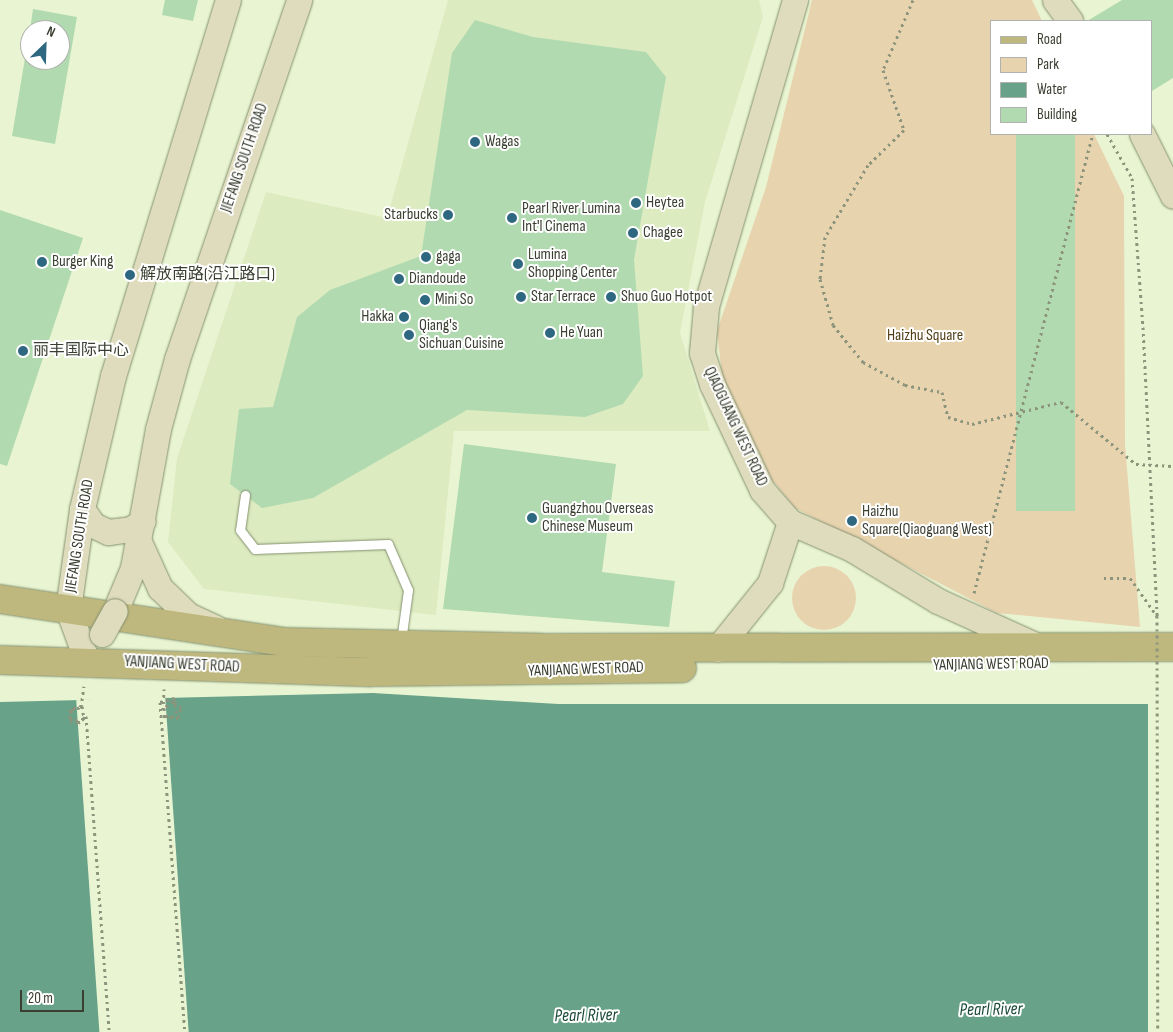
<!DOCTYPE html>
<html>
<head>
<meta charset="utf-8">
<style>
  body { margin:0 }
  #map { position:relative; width:1173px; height:1032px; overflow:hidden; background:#e9f5d2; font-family:"Sofia Sans Condensed","Noto Sans SC",sans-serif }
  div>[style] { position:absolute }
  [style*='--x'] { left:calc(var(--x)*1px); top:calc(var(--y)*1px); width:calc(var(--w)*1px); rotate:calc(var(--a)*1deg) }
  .built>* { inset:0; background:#dcebc0 }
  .green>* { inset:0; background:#e8d3af }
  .round { border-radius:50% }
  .water>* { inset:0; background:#68a289 }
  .pier>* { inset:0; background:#e9f5d2; transform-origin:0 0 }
  .building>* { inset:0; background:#b2dab1; transform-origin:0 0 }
  .path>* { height:3px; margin-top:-1.5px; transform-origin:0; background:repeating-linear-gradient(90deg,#8c947c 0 2.5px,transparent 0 6.5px) }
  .roads { filter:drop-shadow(0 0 1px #84906f) drop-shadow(0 0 1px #84906f) }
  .lane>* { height:9px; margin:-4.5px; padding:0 4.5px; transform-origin:4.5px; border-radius:4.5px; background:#fff }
  .secondary>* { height:25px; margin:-12.5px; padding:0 12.5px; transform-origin:12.5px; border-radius:12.5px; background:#dfdcbe }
  .primary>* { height:28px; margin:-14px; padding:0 14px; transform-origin:14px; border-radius:14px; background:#bfb87e }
  .path-bridge>* { height:3px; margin-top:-1.5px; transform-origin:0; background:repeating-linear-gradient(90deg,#8c947c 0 2.5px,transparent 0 6.5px) }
  .bridges { filter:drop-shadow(0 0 1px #84906f) drop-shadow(0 0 1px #84906f) }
  .secondary-bridge>* { height:25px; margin:-12.5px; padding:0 12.5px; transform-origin:12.5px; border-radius:12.5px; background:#dfdcbe }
  .dots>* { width:14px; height:14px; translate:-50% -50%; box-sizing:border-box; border:2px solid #fff; border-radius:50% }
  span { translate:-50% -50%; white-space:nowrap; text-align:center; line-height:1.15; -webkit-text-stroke:4px #fff; paint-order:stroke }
  .poi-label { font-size:16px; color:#3a3f31 }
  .left { translate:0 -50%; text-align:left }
  .right { translate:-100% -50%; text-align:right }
  .street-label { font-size:16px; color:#3a3f31 }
  .park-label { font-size:16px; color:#523e18 }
  .water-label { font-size:18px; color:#1c4b39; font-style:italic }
  .legend { position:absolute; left:990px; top:20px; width:162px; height:115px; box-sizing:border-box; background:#fff; border:1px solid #b0b2ad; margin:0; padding:6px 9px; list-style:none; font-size:15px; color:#3a3f31 }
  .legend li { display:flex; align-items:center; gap:10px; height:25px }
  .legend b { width:25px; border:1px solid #b0b2ad }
  .north { position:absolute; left:20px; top:20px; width:50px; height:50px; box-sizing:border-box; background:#fff; border:1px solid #b0b2ad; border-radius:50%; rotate:24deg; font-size:14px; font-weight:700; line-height:20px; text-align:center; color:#3a3f31 }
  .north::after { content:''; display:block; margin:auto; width:18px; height:22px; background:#2d6880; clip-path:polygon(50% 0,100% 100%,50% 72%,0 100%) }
  .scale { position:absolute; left:20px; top:990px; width:64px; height:22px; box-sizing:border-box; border:2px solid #3a3f31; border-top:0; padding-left:6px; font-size:15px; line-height:18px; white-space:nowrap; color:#3a3f31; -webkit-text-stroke:4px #fff; paint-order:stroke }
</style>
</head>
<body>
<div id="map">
  <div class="built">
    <div style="clip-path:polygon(448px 0,759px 0,763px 17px,705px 202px,680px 333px,710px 431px,454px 431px,436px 615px,204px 589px,168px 542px,177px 458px,266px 192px,387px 218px)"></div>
  </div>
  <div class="green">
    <div style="clip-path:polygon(812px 0,1032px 0,1042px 21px,992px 21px,992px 134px,1094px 134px,1124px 196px,1125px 444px,1140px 627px,997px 613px,795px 508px,772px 480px,722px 375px,717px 331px,766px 187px)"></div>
    <div class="round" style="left:792px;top:566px;width:64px;height:64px"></div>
  </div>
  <div class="water">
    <div style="clip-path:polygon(373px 693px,558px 704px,1173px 704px,1173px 1032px,0 1032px,0 702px)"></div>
  </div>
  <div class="pier">
    <div style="left:165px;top:694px;width:339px;height:89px;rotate:86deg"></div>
    <div style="left:1148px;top:702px;width:25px;height:330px"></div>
  </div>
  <div class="building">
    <div style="clip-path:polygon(165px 0,198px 0,193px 21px,162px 15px)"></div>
    <div style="clip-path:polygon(1122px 0,1173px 0,1173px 78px,1152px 91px,1152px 21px,1087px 21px)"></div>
    <div style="clip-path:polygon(33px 9px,77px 17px,55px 144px,12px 136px,29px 34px,30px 60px,60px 60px,60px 30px,30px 30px)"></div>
    <div style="clip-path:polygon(475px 20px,533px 37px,646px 52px,666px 77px,634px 260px,643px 376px,623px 404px,585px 417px,467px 410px,313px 498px,262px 508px,230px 484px,239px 409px,273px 407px,297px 317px,330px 290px,421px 256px,452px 53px)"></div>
    <div style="left:1016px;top:134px;width:59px;height:377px"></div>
    <div style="clip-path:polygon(0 210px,83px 238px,7px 466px,0 464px)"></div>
    <div style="clip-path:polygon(464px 444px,616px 464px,602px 572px,675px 581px,669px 627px,443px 609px)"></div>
  </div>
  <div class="path">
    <div style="--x:913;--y:0;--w:76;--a:113.2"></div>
    <div style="--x:883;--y:70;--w:64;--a:70.7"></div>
    <div style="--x:904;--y:130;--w:50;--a:135.8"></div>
    <div style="--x:868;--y:165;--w:84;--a:120.8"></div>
    <div style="--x:825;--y:237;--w:42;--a:96.8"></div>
    <div style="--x:820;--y:279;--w:48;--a:74.2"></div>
    <div style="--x:833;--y:325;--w:48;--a:51"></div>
    <div style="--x:863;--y:362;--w:48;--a:28.7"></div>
    <div style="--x:905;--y:385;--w:38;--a:11"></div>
    <div style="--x:942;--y:392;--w:26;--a:77"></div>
    <div style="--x:948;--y:417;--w:25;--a:16"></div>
    <div style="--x:972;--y:424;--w:92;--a:-13.9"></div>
    <div style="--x:1061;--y:402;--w:97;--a:39.6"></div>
    <div style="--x:1136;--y:464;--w:37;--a:3"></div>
    <div style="--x:1107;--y:134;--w:51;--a:60.4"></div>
    <div style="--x:1132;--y:178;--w:149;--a:85.8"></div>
    <div style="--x:1104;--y:578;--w:26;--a:0"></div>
    <div style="--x:1130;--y:578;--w:47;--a:54.6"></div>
    <div style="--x:974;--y:593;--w:474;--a:-75.5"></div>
    <div style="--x:160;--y:702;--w:331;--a:85.7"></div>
    <div style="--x:82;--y:706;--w:13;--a:81"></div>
    <div style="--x:84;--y:719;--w:13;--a:176"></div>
    <div style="--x:71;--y:720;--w:10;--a:-90"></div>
    <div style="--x:71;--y:710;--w:10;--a:-17"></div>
    <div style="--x:81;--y:707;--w:21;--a:-82"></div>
    <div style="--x:163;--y:710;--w:21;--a:-87"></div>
    <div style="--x:86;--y:716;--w:317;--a:85.8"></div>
    <div style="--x:163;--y:716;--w:15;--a:8"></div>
    <div style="--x:178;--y:718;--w:10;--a:-73"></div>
    <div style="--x:181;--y:708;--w:11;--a:-139"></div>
    <div style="--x:173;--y:701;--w:11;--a:142"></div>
    <div style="--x:164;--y:708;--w:8;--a:83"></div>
    <div style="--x:165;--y:716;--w:12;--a:0"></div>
  </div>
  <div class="roads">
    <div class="lane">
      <div style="--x:245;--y:495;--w:35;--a:98"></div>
      <div style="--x:240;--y:530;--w:24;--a:52"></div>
      <div style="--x:255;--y:549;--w:133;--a:-2.2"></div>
      <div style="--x:388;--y:544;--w:50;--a:66.5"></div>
      <div style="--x:408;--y:590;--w:51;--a:97.8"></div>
    </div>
    <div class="secondary">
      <div style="--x:795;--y:0;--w:320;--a:106.2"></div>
      <div style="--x:706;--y:307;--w:46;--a:95"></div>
      <div style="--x:702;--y:353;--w:33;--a:72"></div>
      <div style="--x:712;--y:384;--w:117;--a:64.7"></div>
      <div style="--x:762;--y:490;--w:43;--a:48.8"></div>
      <div style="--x:790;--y:522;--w:68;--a:23.5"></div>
      <div style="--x:852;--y:549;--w:100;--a:31.2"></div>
      <div style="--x:938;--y:601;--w:109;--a:24.4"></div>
      <div style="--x:1055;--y:0;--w:26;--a:54"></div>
      <div style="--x:1142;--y:134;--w:69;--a:63.4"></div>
      <div style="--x:82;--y:509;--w:19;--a:55"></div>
      <div style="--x:93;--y:525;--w:17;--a:25"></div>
      <div style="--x:108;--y:532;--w:23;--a:-7"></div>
      <div style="--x:131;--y:529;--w:14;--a:-34"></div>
      <div style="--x:139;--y:542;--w:51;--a:65.5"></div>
      <div style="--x:160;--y:588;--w:39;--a:44"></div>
      <div style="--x:188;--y:615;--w:31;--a:25"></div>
      <div style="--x:115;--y:611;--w:47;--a:-67.3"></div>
      <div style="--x:133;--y:568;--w:141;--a:-79.8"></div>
      <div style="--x:158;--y:429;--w:73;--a:-74.8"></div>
      <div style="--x:177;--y:359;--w:379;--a:-71.2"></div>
      <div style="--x:717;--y:649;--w:85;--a:-51.2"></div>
      <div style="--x:770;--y:583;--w:64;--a:-71.8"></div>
      <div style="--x:87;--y:661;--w:55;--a:-110.1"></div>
      <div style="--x:68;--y:609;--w:101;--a:-82"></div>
      <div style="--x:82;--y:509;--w:137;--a:-76.9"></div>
      <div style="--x:113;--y:376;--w:393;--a:-73"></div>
    </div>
    <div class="primary">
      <div style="--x:0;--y:599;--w:286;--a:8.6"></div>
      <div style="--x:283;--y:642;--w:258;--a:1.3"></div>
      <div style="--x:541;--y:648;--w:632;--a:-0.09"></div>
      <div style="--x:0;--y:660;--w:371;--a:1.9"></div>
      <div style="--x:371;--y:672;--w:311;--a:-0.7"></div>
    </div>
  </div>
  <div class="path-bridge">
    <div style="--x:1143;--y:327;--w:289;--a:87.2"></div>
    <div style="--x:1157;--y:616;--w:416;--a:89.9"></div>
    <div style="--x:160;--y:702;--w:15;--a:-16"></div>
    <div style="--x:174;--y:698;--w:18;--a:81"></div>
    <div style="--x:82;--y:706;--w:12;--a:166"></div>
    <div style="--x:70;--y:709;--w:12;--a:90"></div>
    <div style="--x:70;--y:721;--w:8;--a:14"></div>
    <div style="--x:78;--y:723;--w:11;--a:-41"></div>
  </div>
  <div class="bridges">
    <div class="secondary-bridge">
      <div style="--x:102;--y:634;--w:26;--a:-61"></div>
    </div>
  </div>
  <div class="dots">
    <div style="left:475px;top:142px;background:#2d6880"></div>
    <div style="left:636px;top:203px;background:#2d6880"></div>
    <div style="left:448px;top:215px;background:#2d6880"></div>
    <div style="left:512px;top:218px;background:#2d6880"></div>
    <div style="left:633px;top:233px;background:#2d6880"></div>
    <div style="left:426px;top:257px;background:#2d6880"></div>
    <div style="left:42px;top:262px;background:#2d6880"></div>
    <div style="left:518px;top:264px;background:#2d6880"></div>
    <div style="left:130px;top:275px;background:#2d6880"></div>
    <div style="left:399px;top:279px;background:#2d6880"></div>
    <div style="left:521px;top:297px;background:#2d6880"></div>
    <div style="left:611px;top:297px;background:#2d6880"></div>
    <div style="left:425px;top:300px;background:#2d6880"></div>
    <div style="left:404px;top:317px;background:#2d6880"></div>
    <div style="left:550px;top:333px;background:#2d6880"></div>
    <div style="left:409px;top:335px;background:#2d6880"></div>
    <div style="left:23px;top:351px;background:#2d6880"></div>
    <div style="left:532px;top:518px;background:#2d6880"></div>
    <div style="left:852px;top:521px;background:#2d6880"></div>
  </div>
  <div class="poi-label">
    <span class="left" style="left:485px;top:142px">Wagas</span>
    <span class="left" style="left:646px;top:203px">Heytea</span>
    <span class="left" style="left:522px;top:218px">Pearl River Lumina<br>Int'l Cinema</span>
    <span class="right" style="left:438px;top:215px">Starbucks</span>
    <span class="left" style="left:643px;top:233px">Chagee</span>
    <span class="left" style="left:528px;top:264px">Lumina<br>Shopping Center</span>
    <span class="left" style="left:436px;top:257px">gaga</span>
    <span class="left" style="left:52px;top:262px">Burger King</span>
    <span class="left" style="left:140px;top:275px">解放南路(沿江路口)</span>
    <span class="left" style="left:409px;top:279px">Diandoude</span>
    <span class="left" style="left:531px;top:297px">Star Terrace</span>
    <span class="left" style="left:621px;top:297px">Shuo Guo Hotpot</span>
    <span class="left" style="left:435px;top:300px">Mini So</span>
    <span class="right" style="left:394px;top:317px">Hakka</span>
    <span class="left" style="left:419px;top:335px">Qiang's<br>Sichuan Cuisine</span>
    <span class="left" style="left:560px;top:333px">He Yuan</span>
    <span class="left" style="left:33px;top:351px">丽丰国际中心</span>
    <span class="left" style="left:542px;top:518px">Guangzhou Overseas<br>Chinese Museum</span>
    <span class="left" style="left:862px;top:521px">Haizhu<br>Square(Qiaoguang West)</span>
  </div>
  <div class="street-label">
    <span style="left:245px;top:158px;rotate:-71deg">JIEFANG SOUTH ROAD</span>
    <span style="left:735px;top:427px;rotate:65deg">QIAOGUANG WEST ROAD</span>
    <span style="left:80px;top:536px;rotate:-81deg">JIEFANG SOUTH ROAD</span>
    <span style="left:182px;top:665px;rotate:3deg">YANJIANG WEST ROAD</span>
    <span style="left:991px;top:665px;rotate:-1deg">YANJIANG WEST ROAD</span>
    <span style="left:586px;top:670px;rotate:-2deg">YANJIANG WEST ROAD</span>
  </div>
  <div class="park-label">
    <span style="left:925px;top:336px">Haizhu Square</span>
  </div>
  <div class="water-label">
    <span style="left:991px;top:1010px;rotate:-1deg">Pearl River</span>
    <span style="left:586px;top:1016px;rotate:-1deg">Pearl River</span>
  </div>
  <ul class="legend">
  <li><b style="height:6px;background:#bfb87e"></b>Road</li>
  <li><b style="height:14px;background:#e8d3af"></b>Park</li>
  <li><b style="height:14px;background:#68a289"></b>Water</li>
  <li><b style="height:14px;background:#b2dab1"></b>Building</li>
  </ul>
  <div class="north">N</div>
  <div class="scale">20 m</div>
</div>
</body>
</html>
